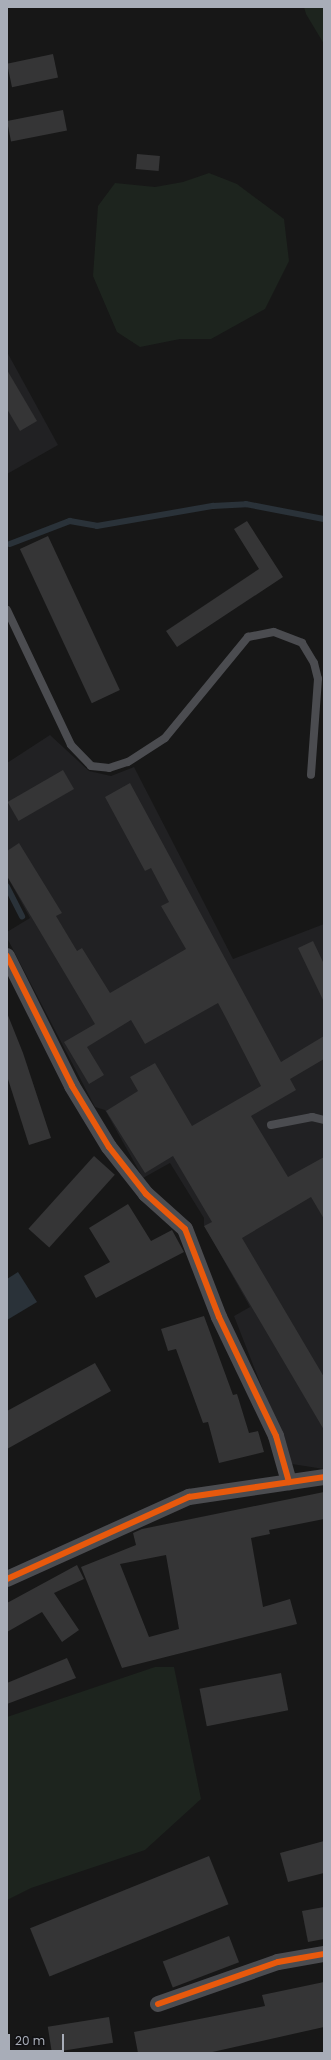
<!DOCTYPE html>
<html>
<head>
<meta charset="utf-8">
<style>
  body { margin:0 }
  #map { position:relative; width:331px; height:2060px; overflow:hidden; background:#171717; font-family:Poppins,sans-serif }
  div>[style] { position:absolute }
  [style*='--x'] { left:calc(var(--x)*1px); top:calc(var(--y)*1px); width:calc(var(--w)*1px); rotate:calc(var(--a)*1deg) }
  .built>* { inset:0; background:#212123 }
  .green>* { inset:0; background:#1d241e }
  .water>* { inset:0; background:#2a3239 }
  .stream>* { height:5.5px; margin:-2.75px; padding:0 2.75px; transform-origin:2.75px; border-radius:2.75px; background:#2a3239 }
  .building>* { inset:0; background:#353536; transform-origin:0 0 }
  .lane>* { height:8px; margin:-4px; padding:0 4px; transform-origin:4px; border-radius:4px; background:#4b4c50 }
  .street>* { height:16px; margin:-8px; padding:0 8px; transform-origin:8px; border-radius:8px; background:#4b4c50 }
  .cycleway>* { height:6px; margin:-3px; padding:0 3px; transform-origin:3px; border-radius:3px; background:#e8590c }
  span { translate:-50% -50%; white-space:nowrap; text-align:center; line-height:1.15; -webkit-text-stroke:4px #111113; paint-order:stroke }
  .frame { position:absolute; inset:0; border:8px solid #a8adb8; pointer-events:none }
  .scale { position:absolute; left:8px; top:2034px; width:56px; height:18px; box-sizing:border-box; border:2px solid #a8adb8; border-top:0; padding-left:5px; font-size:12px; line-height:14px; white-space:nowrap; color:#a8adb8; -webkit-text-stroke:3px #111113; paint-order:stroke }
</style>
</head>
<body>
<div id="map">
  <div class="built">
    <div style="clip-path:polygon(7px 352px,58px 445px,7px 474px)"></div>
    <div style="clip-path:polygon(50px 735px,89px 771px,111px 776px,134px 767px,233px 959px,324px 924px,324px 1469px,292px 1464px,234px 1316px,250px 1307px,204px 1225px,204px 1218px,170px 1163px,143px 1178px,105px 1110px,95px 1107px,7px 938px,7px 932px,30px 918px,7px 876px,7px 763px)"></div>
  </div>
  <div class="green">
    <div style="clip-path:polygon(304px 7px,324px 7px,324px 44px,306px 14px)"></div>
    <div style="clip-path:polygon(209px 173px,237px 184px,284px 219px,289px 261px,265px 309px,211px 339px,180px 339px,140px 347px,117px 332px,93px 276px,98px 206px,115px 183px,155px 187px,183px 182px)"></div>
    <div style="clip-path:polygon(155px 1667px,174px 1667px,201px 1799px,145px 1850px,31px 1888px,7px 1900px,7px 1717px)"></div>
  </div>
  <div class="water">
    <div style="clip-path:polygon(18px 1272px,37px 1302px,7px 1320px,7px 1279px)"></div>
  </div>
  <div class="stream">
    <div style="--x:10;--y:544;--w:64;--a:-21"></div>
    <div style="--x:70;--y:521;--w:27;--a:10"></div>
    <div style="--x:97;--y:526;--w:118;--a:-9.8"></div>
    <div style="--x:213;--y:506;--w:33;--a:-3"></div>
    <div style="--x:246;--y:504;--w:79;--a:10.9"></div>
    <div style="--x:7;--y:886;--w:34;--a:63"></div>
  </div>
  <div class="building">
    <div style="left:53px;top:54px;width:24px;height:47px;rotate:78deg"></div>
    <div style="left:63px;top:110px;width:21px;height:57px;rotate:79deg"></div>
    <div style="left:137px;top:154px;width:23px;height:15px;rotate:5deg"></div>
    <div style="clip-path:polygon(7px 370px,37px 421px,20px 431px,7px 409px)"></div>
    <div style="clip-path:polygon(247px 521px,283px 577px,177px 647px,166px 631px,259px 569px,234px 529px)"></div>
    <div style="left:48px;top:536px;width:170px;height:31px;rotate:65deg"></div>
    <div style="left:63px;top:770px;width:22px;height:64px;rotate:60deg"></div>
    <div style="clip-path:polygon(130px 783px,281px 1062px,324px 1036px,324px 1059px,290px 1079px,296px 1090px,251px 1116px,288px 1177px,324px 1157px,324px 1219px,311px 1197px,242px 1238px,324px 1377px,324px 1430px,204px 1226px,212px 1222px,173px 1156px,145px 1173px,106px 1111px,138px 1091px,130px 1077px,155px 1063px,192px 1126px,261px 1086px,226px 1018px,218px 1003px,145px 1044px,131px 1020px,87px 1047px,104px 1075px,89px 1084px,64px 1042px,95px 1024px,7px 876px,7px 851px,19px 843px,62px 913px,56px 916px,77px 951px,82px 948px,110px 993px,186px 949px,161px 906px,169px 902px,151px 868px,145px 871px,105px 797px)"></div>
    <div style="clip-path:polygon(313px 941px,324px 964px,324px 1002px,298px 948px)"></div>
    <div style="clip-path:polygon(7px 1013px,23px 1053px,51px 1138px,29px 1145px,7px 1076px)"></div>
    <div style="left:94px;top:1156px;width:28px;height:98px;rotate:42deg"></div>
    <div style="clip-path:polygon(128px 1204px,151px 1241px,172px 1230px,184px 1252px,96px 1298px,84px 1276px,110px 1262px,89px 1228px)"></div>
    <div style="clip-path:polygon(204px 1316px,233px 1395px,237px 1394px,249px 1433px,258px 1431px,264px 1452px,219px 1463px,208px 1422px,203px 1423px,176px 1349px,168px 1351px,161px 1329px)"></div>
    <div style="clip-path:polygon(95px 1363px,111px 1391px,7px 1449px,7px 1411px)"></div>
    <div style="clip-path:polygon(evenodd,324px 1492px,324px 1519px,269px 1530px,270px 1534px,251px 1538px,263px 1607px,290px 1599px,297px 1624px,122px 1668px,81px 1567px,136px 1545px,133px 1533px,142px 1529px,324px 1492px,166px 1555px,179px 1629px,149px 1637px,120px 1564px,166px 1555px)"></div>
    <div style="clip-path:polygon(77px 1565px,84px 1579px,54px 1593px,79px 1630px,62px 1642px,42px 1612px,7px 1632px,7px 1603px)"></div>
    <div style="clip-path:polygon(67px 1658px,76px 1678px,7px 1704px,7px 1683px)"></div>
    <div style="left:281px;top:1673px;width:38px;height:83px;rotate:79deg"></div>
    <div style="clip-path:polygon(324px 1841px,324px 1873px,288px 1882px,280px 1853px)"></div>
    <div style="left:209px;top:1856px;width:52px;height:193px;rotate:68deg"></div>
    <div style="clip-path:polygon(324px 1907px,324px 1939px,308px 1942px,302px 1911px)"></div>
    <div style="left:229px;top:1936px;width:28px;height:71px;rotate:69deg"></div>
    <div style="clip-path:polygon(324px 1982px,324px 2027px,208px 2053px,138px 2053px,134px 2032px,265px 2006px,262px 1995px)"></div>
    <div style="left:109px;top:2017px;width:26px;height:62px;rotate:81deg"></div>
  </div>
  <div class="lane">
    <div style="--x:7;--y:610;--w:149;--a:64.6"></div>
    <div style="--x:71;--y:745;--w:29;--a:46"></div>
    <div style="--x:91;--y:766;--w:18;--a:6"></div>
    <div style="--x:109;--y:768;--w:20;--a:-18"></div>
    <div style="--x:128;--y:762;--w:44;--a:-33"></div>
    <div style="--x:165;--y:738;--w:131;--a:-50.6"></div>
    <div style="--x:248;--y:637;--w:26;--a:-11"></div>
    <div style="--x:274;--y:632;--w:30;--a:21"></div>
    <div style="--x:302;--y:643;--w:23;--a:59"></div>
    <div style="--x:314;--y:663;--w:16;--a:76"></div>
    <div style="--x:318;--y:679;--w:96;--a:94.2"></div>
    <div style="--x:271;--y:1125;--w:42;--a:-11"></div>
    <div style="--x:312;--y:1117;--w:12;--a:14"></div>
  </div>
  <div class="street">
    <div style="--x:7;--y:956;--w:145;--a:63.4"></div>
    <div style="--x:72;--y:1086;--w:71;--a:58.8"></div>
    <div style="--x:109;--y:1147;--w:60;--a:51.8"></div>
    <div style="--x:146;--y:1194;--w:52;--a:41.9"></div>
    <div style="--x:185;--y:1229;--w:94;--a:68.9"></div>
    <div style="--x:219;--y:1317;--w:132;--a:64.4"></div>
    <div style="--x:276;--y:1436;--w:48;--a:74.2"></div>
    <div style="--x:7;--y:1579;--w:200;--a:-24.3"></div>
    <div style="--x:189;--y:1497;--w:136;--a:-8.4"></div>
    <div style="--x:158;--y:2004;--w:127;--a:-19.3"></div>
    <div style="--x:278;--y:1962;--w:47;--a:-9.9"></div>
  </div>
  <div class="cycleway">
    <div style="--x:7;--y:956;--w:145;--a:63.4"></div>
    <div style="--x:72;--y:1086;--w:71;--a:58.8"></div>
    <div style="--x:109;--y:1147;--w:60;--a:51.8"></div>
    <div style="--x:146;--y:1194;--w:52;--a:41.9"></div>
    <div style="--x:185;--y:1229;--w:94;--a:68.9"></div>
    <div style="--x:219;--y:1317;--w:132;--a:64.4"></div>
    <div style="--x:276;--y:1436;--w:48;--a:74.2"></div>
    <div style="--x:7;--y:1579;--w:200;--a:-24.3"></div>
    <div style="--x:189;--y:1497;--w:136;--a:-8.4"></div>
    <div style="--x:158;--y:2004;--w:127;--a:-19.3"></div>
    <div style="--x:278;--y:1962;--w:47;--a:-9.9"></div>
  </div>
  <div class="frame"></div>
  <div class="scale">20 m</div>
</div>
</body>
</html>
